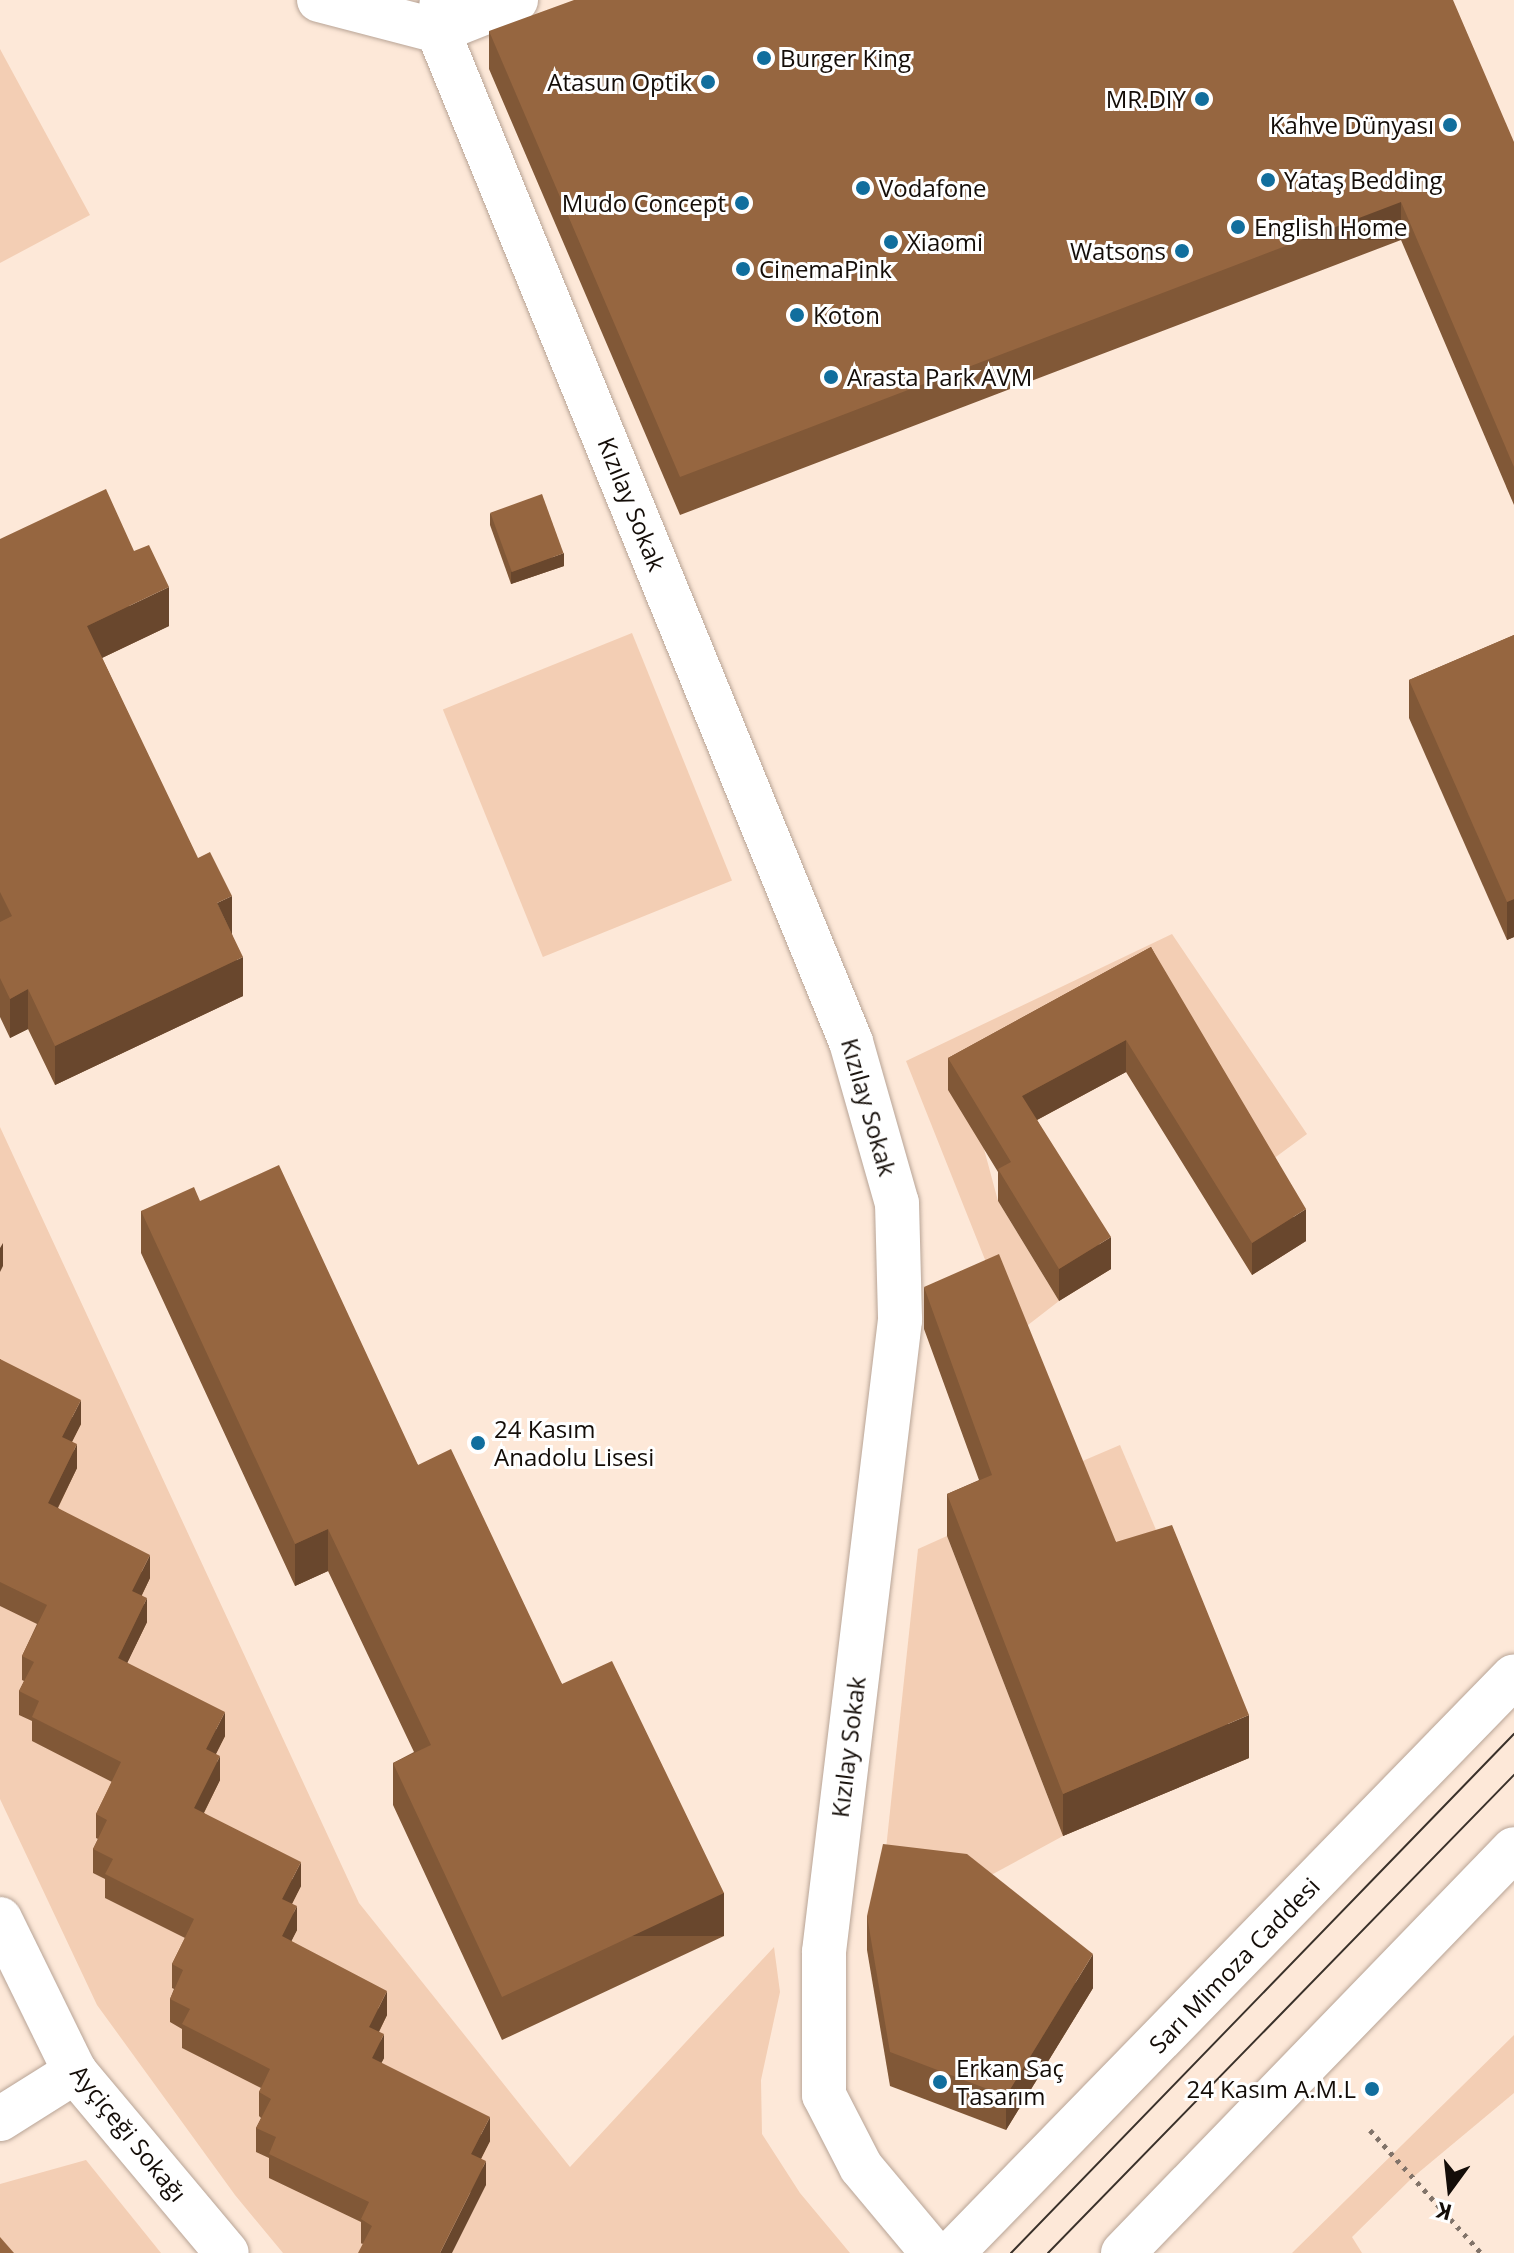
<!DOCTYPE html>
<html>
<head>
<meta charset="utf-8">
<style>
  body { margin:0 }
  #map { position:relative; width:1514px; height:2253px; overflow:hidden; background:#fde8d8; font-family:"Open Sans",sans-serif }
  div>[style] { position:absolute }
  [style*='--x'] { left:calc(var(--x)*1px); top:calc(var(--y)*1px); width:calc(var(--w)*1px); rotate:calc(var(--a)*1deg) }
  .green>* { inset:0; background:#f3ceb4; transform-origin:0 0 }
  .path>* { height:5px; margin-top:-2.5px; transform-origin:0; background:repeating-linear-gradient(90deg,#817369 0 4px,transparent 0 10px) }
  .roads { filter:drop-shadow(0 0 2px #b8a496) drop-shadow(0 0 2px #b8a496) }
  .minor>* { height:44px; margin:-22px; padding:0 22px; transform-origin:22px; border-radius:22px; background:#fff }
  .primary>* { height:44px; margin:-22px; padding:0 22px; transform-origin:22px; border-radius:22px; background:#fff }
  .tram>* { height:2px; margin:-1px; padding:0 1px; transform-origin:1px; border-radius:1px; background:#3a312a }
  .wall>* { inset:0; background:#815837 }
  .shaded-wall>* { inset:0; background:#69472d; transform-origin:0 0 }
  .building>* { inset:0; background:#966640; transform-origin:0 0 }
  .dots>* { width:22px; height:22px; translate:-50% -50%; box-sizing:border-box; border:4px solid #fff; border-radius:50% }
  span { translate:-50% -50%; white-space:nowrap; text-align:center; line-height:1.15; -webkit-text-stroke:6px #fff; paint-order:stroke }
  .poi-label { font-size:24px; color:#140d08 }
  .left { translate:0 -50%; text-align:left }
  .right { translate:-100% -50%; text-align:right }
  .street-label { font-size:24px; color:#140d08 }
  .north { position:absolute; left:1410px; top:2149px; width:80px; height:80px; -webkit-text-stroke:6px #fff; paint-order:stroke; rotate:195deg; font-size:22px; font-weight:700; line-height:32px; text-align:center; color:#140d08 }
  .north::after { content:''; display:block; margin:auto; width:28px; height:36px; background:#140d08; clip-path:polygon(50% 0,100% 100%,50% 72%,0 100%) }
</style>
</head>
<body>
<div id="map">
  <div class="green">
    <div style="clip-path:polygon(0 49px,90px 215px,0 263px)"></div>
    <div style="left:632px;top:633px;width:267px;height:204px;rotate:68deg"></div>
    <div style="clip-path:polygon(1172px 934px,1307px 1134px,1261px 1168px,1151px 979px,984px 1149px,998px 1201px,1059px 1301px,1015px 1335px,906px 1061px)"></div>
    <div style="clip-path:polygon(0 1127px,359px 1903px,570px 2167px,774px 1947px,780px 1992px,761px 2080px,762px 2134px,800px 2193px,850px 2253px,283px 2253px,235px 2195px,97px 2005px,0 1799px)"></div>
    <div style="left:1120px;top:1445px;width:133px;height:56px;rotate:67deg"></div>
    <div style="clip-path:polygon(947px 1536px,1063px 1836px,967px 1888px,883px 1877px,918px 1549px)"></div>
    <div style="clip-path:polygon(1514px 2035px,1514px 2093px,1412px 2178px,1352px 2237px,1362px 2253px,1292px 2253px)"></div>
    <div style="clip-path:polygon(86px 2160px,161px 2253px,0 2253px,0 2184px)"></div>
  </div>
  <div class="path">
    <div style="--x:1370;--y:2130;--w:166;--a:47.9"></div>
  </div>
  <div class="roads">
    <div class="minor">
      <div style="--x:319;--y:0;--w:123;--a:14.6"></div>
      <div style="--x:438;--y:31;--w:84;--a:-21.7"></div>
      <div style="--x:442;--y:0;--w:31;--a:97"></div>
      <div style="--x:438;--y:31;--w:1092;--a:67.78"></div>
      <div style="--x:851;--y:1042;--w:167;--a:74.1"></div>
      <div style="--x:897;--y:1203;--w:117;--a:88.5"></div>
      <div style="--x:900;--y:1320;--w:637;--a:96.86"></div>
      <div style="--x:824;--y:1952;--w:143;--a:90"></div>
      <div style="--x:824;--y:2095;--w:81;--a:62.8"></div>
      <div style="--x:861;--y:2167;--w:112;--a:50.1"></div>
      <div style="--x:0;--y:1919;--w:170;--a:63.9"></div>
      <div style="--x:75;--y:2072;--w:236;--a:50"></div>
      <div style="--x:0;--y:2119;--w:89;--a:-32.1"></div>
    </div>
    <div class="primary">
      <div style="--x:952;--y:2253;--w:805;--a:-45.75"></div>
      <div style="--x:1123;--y:2253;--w:562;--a:-45.94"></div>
    </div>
  </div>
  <div class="tram">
    <div style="--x:1011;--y:2253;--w:723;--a:-45.9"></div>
    <div style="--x:1048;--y:2253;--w:668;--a:-45.73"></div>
  </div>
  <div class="wall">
    <div style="clip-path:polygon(489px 31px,1514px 142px,1514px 505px,1401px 240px,680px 515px,489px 69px)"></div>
    <div style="clip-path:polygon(490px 513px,564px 566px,511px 584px,490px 525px)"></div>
    <div style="clip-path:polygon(0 539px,169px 626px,102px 658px,232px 934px,243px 996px,55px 1085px,28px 1029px,10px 1038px,0 1017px)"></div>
    <div style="clip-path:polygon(1514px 635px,1514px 937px,1507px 940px,1409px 718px,1409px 680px)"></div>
    <div style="clip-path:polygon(1151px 947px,1306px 1241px,1252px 1275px,1126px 1072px,1037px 1120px,1111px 1269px,1059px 1301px,998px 1201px,998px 1172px,948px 1090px,948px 1058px)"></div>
    <div style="clip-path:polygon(200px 1201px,418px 1465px,562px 1684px,724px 1936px,502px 2040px,393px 1805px,393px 1763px,414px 1752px,328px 1571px,295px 1586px,141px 1253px,141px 1211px)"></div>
    <div style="clip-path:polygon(924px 1287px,1116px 1542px,1249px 1758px,1063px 1836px,947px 1536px,947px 1494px,979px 1480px,924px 1329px)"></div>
    <div style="clip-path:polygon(0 1359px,81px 1424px,72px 1442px,77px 1468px,58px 1508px,150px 1578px,142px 1595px,147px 1622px,127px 1663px,225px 1736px,216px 1754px,220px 1780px,204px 1813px,301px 1886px,292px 1904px,297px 1930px,291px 1941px,387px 2015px,379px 2032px,384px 2058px,381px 2063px,490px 2141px,481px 2159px,486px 2185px,362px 2244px,361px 2243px,361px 2222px,269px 2178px,269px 2158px,256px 2152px,256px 2128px,261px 2118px,259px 2116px,259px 2092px,261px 2088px,182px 2048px,182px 2029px,170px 2022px,170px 1999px,174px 1989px,172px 1988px,172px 1964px,185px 1938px,105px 1898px,105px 1879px,93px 1873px,93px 1849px,98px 1839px,96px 1838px,96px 1814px,112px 1782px,32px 1741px,32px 1721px,19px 1715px,19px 1691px,24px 1681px,22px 1680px,22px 1656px,37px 1624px,0 1606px)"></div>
    <div style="clip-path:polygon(867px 1916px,1093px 1988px,1006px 2130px,890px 2086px,867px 1950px)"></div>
  </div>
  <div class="shaded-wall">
    <div style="left:1401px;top:202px;width:38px;height:772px;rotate:90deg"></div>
    <div style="clip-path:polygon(564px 553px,564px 566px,511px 584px,511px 572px)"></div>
    <div style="clip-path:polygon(169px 587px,169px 626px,87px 665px,87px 626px)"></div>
    <div style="clip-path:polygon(232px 896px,232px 935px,217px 903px)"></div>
    <div style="clip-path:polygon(1514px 899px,1514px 937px,1507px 940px,1507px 902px)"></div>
    <div style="clip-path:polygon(243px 957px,243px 996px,55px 1085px,55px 1046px)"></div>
    <div style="clip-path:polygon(28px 989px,28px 1029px,10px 1038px,10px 999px)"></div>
    <div style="clip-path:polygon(1126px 1040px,1126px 1072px,1022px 1128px,1022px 1096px)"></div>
    <div style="clip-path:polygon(1306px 1209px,1306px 1241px,1252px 1275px,1252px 1243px)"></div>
    <div style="clip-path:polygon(1111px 1237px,1111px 1269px,1059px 1301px,1059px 1269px)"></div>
    <div style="clip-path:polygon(3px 1243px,3px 1266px,0 1272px,0 1248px)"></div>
    <div style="clip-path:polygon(81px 1400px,81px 1424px,62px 1461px,62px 1437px)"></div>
    <div style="clip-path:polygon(77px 1444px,77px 1468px,48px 1527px,48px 1503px)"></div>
    <div style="clip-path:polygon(328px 1529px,328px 1571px,295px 1586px,295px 1544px)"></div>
    <div style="clip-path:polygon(150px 1555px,150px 1578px,132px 1615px,132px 1591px)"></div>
    <div style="clip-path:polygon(147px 1598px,147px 1622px,118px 1682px,118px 1658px)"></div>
    <div style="clip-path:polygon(225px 1712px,225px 1736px,206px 1773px,206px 1749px)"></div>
    <div style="clip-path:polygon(1249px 1715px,1249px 1758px,1063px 1836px,1063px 1794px)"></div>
    <div style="clip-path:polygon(220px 1756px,220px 1780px,194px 1832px,194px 1808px)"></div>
    <div style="clip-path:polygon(301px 1862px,301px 1886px,282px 1923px,282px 1899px)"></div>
    <div style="left:724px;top:1893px;width:43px;height:245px;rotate:90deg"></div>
    <div style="clip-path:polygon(297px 1906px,297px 1930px,282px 1960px,282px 1936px)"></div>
    <div style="clip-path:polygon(1093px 1954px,1093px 1988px,1006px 2130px,1006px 2096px)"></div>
    <div style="clip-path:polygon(387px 1991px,387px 2015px,369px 2051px,369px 2027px)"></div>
    <div style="clip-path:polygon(384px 2034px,384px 2058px,372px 2082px,372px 2058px)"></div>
    <div style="clip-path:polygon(490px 2117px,490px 2141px,471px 2178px,471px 2154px)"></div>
    <div style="clip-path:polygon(486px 2161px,486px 2185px,452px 2253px,440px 2253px)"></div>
  </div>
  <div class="building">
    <div style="clip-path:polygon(574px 0,1453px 0,1514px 142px,1514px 467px,1401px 202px,680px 477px,489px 31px)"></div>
    <div style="clip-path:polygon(106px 489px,134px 551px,149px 545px,169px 587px,87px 626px,198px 858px,210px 852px,232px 896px,217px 903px,243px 957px,55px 1046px,28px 989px,10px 999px,0 978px,0 922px,12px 916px,0 892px,0 539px)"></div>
    <div style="left:542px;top:494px;width:63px;height:55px;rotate:70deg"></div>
    <div style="clip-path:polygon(1514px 635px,1514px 899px,1507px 902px,1409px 680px)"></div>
    <div style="clip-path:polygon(1151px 947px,1306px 1209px,1252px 1243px,1126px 1040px,1022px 1096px,1111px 1237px,1059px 1269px,998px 1169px,1011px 1162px,948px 1058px)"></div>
    <div style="clip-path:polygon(279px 1165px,418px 1465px,451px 1449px,562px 1684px,612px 1661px,724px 1893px,502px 1997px,393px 1763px,431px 1745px,328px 1529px,295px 1544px,141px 1211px,194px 1187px,200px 1201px)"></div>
    <div style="clip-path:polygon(999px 1254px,1116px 1542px,1172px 1525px,1249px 1715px,1063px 1794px,947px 1494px,992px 1475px,924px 1287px)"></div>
    <div style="clip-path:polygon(0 1359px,81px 1400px,62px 1437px,77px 1444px,48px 1503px,150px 1555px,132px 1591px,147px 1598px,118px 1658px,225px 1712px,206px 1749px,220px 1756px,194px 1808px,301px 1862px,282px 1899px,297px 1906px,282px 1936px,387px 1991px,369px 2027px,384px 2034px,372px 2058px,490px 2117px,471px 2154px,486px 2161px,440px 2253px,358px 2253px,372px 2226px,361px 2219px,369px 2202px,269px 2154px,276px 2137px,256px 2128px,271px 2099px,259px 2092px,270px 2069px,182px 2024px,190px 2009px,170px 1999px,183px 1970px,172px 1964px,194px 1919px,105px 1874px,113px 1859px,93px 1849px,107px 1820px,96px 1814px,121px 1762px,32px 1717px,39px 1701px,19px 1691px,34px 1662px,22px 1656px,47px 1605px,0 1582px)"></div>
    <div style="clip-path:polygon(883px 1844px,967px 1854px,1093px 1954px,1006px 2096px,890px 2052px,867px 1916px)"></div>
    <div style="clip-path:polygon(0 2237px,14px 2253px,0 2253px)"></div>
  </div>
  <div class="dots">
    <div style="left:764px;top:58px;background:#116e9d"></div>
    <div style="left:708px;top:82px;background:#116e9d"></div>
    <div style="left:1202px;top:99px;background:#116e9d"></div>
    <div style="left:1450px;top:125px;background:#116e9d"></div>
    <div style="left:1268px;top:180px;background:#116e9d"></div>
    <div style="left:863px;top:188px;background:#116e9d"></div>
    <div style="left:742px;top:203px;background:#116e9d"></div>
    <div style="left:1238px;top:227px;background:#116e9d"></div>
    <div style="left:891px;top:242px;background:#116e9d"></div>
    <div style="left:1182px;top:251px;background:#116e9d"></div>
    <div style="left:743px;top:269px;background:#116e9d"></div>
    <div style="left:797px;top:315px;background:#116e9d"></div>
    <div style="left:831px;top:377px;background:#116e9d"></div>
    <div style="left:478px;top:1443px;background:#116e9d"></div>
    <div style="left:940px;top:2082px;background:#116e9d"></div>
    <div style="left:1372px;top:2089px;background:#116e9d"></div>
  </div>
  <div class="poi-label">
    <span class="left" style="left:780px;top:58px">Burger King</span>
    <span class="right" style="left:692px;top:82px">Atasun Optik</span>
    <span class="right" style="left:1186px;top:99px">MR.DIY</span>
    <span class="right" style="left:1434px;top:125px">Kahve Dünyası</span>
    <span class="left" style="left:1284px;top:180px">Yataş Bedding</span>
    <span class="left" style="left:879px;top:188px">Vodafone</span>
    <span class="right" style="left:726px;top:203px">Mudo Concept</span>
    <span class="left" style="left:1254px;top:227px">English Home</span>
    <span class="left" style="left:907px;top:242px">Xiaomi</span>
    <span class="right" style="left:1166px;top:251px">Watsons</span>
    <span class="left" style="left:759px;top:269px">CinemaPink</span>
    <span class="left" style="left:813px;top:315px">Koton</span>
    <span class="left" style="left:847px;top:377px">Arasta Park AVM</span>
    <span class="left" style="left:494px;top:1443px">24 Kasım<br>Anadolu Lisesi</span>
    <span class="left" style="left:956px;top:2082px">Erkan Saç<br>Tasarım</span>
    <span class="right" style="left:1356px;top:2089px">24 Kasım A.M.L</span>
  </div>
  <div class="street-label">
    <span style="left:632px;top:504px;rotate:68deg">Kızılay Sokak</span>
    <span style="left:869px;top:1107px;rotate:74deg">Kızılay Sokak</span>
    <span style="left:848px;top:1747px;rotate:-83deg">Kızılay Sokak</span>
    <span style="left:1234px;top:1965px;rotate:-46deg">Sarı Mimoza Caddesi</span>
    <span style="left:129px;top:2133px;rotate:51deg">Ayçiçeği Sokağı</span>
  </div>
  <div class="north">K</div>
</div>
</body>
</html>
